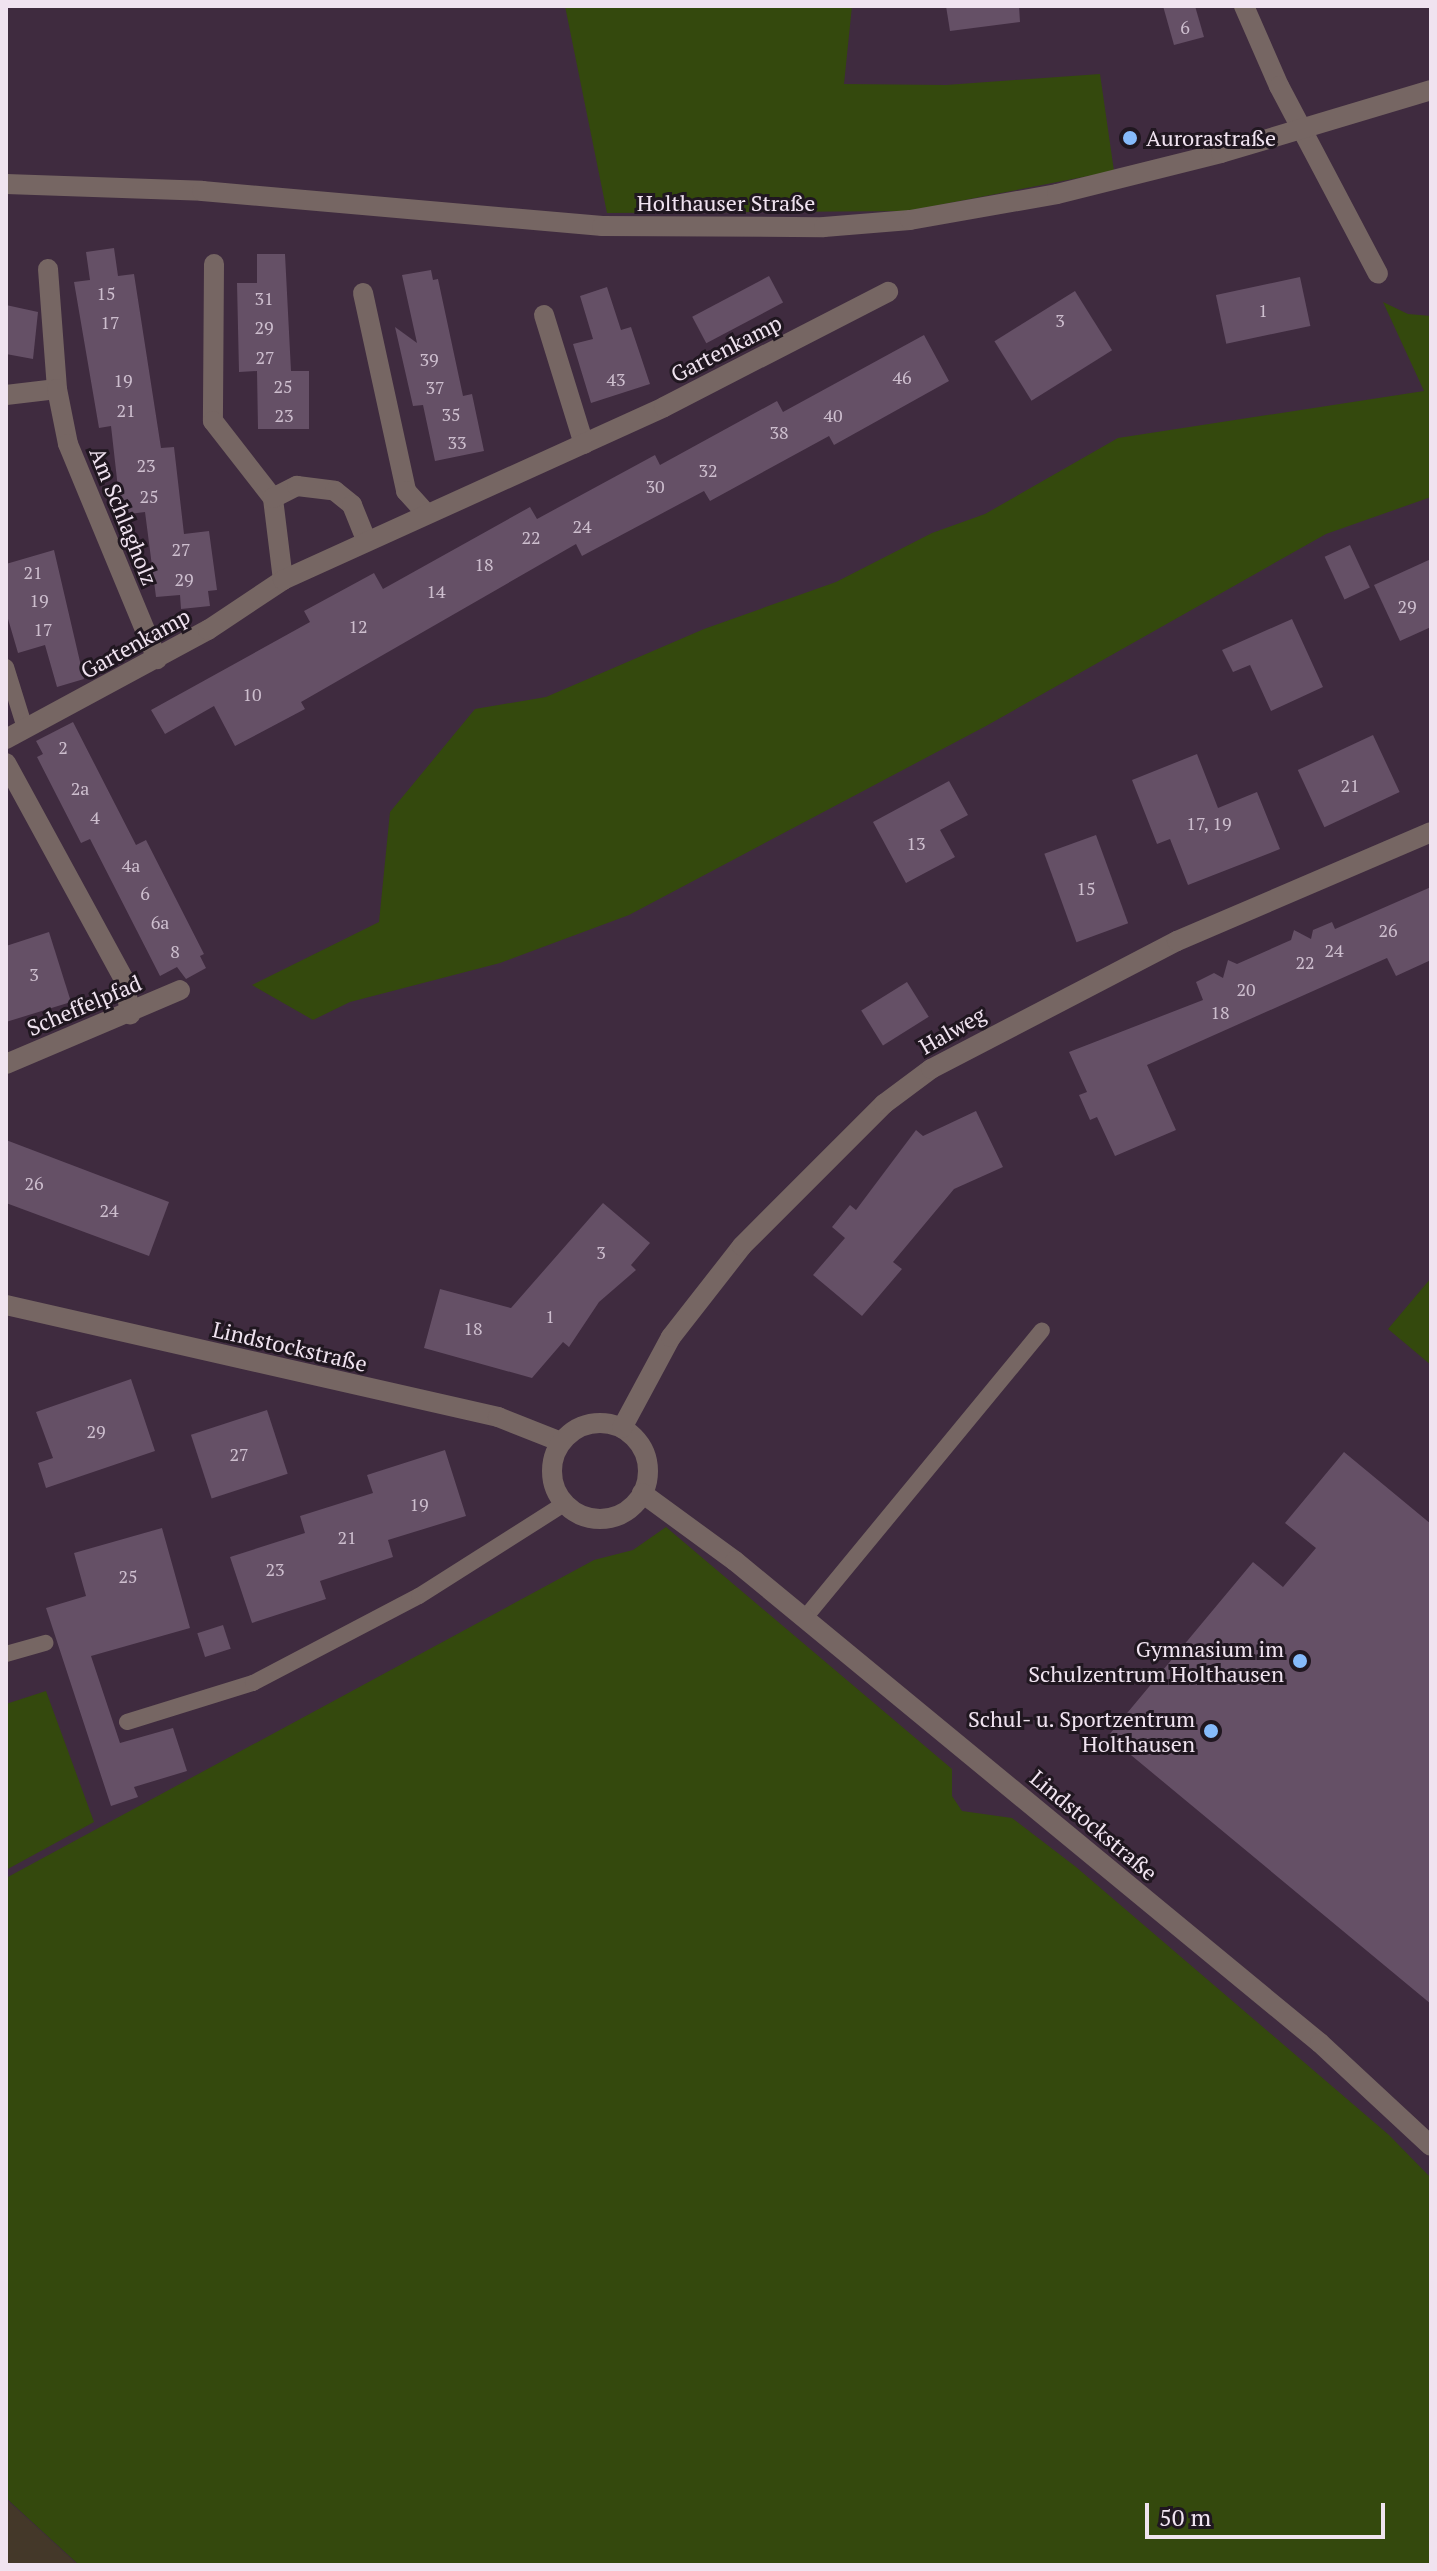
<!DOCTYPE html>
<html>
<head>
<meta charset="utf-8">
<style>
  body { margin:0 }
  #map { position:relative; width:1437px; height:2571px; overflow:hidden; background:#3f2b3f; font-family:"PT Serif",serif }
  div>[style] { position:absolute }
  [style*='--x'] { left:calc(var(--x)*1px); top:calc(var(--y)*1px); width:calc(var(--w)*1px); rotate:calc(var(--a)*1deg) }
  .industrial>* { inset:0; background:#443829 }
  .green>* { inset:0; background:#34490d }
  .building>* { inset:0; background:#655066; transform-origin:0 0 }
  .service>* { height:16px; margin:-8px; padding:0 8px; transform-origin:8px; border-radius:8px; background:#766663 }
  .minor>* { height:20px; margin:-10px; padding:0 10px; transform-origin:10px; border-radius:10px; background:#766663 }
  .minor>.ring { margin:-10px; padding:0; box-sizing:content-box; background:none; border:20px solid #766663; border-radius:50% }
  .tertiary>* { height:20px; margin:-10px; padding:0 10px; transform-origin:10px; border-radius:10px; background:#766663 }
  .dots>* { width:22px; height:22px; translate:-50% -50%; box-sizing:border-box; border:4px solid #201720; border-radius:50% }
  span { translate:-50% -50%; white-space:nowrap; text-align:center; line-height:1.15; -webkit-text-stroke:6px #201720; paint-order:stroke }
  .number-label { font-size:18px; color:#cdbece }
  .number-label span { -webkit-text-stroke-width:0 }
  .poi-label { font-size:22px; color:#f0e3f0 }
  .left { translate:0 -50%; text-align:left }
  .right { translate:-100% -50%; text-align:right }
  .street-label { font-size:22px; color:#f0e3f0 }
  .frame { position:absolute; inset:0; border:8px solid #f0e3f0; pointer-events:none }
  .scale { position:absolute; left:1145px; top:2503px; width:240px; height:36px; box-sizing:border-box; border:4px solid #f0e3f0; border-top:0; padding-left:10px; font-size:24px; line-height:28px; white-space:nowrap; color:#f0e3f0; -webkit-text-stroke:6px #201720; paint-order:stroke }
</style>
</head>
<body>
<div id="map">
  <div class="industrial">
    <div style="clip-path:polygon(6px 2499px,78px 2565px,6px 2565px)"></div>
  </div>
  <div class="green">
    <div style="clip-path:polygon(565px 6px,852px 6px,844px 84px,946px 85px,1100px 74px,1114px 171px,908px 211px,607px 213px)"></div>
    <div style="clip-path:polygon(1383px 302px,1408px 314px,1431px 316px,1431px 497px,1326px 534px,986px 726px,629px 915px,500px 963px,350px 1002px,313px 1020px,252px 985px,379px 922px,390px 812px,475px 709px,546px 697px,704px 629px,836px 582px,932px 533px,985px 514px,1118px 438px,1424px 391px)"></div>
    <div style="clip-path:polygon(1431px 1278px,1431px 1365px,1388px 1329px)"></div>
    <div style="clip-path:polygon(666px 1527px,952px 1769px,952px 1796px,962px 1811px,1012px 1818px,1076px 1867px,1389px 2135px,1431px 2178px,1431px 2565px,79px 2565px,6px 2498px,6px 1878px,594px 1560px,633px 1550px)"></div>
    <div style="clip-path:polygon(46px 1691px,94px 1822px,6px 1870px,6px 1704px)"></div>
  </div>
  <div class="building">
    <div style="clip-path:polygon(946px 6px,1019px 6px,1020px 22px,950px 31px)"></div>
    <div style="clip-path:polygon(1163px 6px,1195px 6px,1204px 37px,1174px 45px)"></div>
    <div style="clip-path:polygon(114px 248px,118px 276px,134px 274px,161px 448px,174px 447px,184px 534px,209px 531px,217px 590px,208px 591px,210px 606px,181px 609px,180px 595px,156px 597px,145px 512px,121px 515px,111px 426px,99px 428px,74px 282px,90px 280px,86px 252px)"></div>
    <div style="clip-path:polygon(257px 254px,285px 254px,291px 371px,309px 371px,309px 429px,258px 429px,257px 371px,239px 372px,237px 283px,257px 283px)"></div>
    <div style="clip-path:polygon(431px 270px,433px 280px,438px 279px,463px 396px,472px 394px,484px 451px,435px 461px,423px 405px,413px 406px,395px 327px,417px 343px,402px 275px)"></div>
    <div style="left:769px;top:276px;width:30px;height:87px;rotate:62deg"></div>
    <div style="left:1300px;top:277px;width:50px;height:86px;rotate:78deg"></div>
    <div style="clip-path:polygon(607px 287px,621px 330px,631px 327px,650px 384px,591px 403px,573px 344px,593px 339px,580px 296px)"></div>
    <div style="left:1075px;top:291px;width:70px;height:95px;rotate:58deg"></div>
    <div style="clip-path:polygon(6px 305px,38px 312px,33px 359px,6px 354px)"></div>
    <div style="clip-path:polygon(924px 335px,949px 381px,834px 445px,829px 436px,710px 501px,704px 491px,582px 556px,576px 544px,301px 702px,305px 709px,235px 746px,214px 706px,165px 734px,151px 710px,310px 622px,304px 611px,374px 573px,383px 589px,530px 507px,537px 519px,655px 455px,660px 465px,777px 401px,783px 412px)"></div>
    <div style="left:1350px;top:545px;width:47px;height:28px;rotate:65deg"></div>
    <div style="clip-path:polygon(54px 550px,84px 679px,57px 687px,45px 645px,18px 653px,6px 612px,6px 564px)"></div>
    <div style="clip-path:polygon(1431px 559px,1431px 627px,1400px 641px,1374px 585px)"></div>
    <div style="clip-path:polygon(1292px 619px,1323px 687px,1271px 711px,1250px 665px,1233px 672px,1222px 650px)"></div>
    <div style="clip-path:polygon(73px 722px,136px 845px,146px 840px,204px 954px,200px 956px,206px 968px,186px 979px,177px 967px,160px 976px,90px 839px,81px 843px,37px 757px,43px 754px,36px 741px)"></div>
    <div style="left:1373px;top:735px;width:63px;height:83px;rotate:65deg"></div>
    <div style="clip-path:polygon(1197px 754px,1218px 808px,1257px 792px,1280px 849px,1188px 885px,1170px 839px,1157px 844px,1132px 780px)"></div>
    <div style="clip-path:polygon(949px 781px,968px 815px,940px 830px,955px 857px,906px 883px,873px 822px)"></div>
    <div style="left:1096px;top:835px;width:94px;height:55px;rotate:70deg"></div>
    <div style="clip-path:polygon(1431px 887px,1431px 960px,1396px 976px,1387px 958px,1147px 1065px,1176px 1130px,1115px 1156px,1097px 1117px,1090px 1120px,1079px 1095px,1087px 1092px,1069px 1052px,1203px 1000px,1196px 982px,1214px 973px,1223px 978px,1228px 960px,1237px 964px,1291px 940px,1294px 930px,1311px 939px,1313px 930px,1332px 922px,1335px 929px)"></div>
    <div style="clip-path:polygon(49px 932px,71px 1002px,6px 1022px,6px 946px)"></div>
    <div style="left:907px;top:982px;width:41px;height:54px;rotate:58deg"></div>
    <div style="clip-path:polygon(976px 1111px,1003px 1167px,954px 1189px,893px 1262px,902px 1269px,862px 1316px,813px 1275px,845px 1238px,832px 1227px,850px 1205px,856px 1210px,916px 1130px,923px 1136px)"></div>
    <div style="clip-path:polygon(6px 1140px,169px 1202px,149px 1256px,6px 1203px)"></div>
    <div style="clip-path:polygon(603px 1203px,650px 1243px,631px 1265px,636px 1270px,599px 1302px,569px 1347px,563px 1342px,532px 1378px,424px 1348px,440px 1289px,511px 1308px)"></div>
    <div style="clip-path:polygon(131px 1379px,155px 1451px,46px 1488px,38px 1463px,53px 1458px,36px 1412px)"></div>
    <div style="left:267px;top:1410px;width:67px;height:80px;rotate:72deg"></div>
    <div style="clip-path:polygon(445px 1450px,466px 1516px,388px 1540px,393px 1557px,320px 1581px,326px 1599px,252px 1623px,230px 1557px,305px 1533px,300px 1516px,373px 1493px,367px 1475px)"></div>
    <div style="clip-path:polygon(1344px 1452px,1431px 1524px,1431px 2004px,1108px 1736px,1253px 1562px,1283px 1587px,1316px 1548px,1285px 1523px)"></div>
    <div style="clip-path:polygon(162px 1528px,190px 1628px,91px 1656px,120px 1743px,173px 1728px,187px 1771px,134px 1787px,138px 1797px,111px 1806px,46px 1608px,86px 1596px,74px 1553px)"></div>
    <div style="left:223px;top:1625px;width:25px;height:27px;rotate:72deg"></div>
  </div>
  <div class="service">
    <div style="--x:6;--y:667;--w:64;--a:72.7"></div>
    <div style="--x:804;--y:1619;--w:374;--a:-50.5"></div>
    <div style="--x:6;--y:1654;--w:41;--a:-15.8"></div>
    <div style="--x:127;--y:1722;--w:132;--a:-17.2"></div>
    <div style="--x:253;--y:1683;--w:187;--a:-27.7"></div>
    <div style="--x:419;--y:1596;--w:172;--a:-32.4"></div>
  </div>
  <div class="minor">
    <div style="--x:1244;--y:6;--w:87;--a:66.4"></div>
    <div style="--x:1279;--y:86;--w:212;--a:62.2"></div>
    <div style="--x:214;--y:264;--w:157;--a:90.4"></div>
    <div style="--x:213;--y:421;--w:98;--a:52.1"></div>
    <div style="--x:48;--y:269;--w:120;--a:85.7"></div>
    <div style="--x:363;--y:293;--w:203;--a:77.7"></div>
    <div style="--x:406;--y:491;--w:31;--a:48"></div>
    <div style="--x:544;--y:315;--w:135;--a:72.8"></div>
    <div style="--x:6;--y:395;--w:51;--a:-6.7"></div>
    <div style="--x:57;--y:389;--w:56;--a:78.7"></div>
    <div style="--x:68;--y:444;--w:233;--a:67.5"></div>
    <div style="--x:283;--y:580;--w:83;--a:-97"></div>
    <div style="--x:273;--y:498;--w:27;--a:-27"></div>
    <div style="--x:297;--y:486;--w:38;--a:7"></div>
    <div style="--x:335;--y:491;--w:22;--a:39"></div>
    <div style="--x:352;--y:505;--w:37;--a:68"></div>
    <div style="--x:6;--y:739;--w:230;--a:-28.4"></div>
    <div style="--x:208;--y:630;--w:90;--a:-33.7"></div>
    <div style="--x:283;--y:580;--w:418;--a:-24.4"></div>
    <div style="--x:664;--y:407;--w:252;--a:-27.2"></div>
    <div style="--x:6;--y:763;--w:246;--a:61.4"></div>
    <div style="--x:124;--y:979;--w:36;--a:80"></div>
    <div style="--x:6;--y:1064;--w:189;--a:-23"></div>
    <div style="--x:6;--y:1305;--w:505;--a:12.82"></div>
    <div style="--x:498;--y:1417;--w:68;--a:21.6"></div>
    <div class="ring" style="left:552px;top:1423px;width:76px;height:76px"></div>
    <div style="--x:622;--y:1428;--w:103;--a:-61.7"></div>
    <div style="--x:671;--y:1337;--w:115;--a:-52"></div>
    <div style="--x:742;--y:1246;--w:201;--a:-45"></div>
    <div style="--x:884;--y:1104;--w:59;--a:-36.7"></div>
    <div style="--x:931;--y:1069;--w:277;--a:-27.5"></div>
    <div style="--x:1177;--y:941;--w:276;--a:-23.2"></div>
    <div style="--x:642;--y:1493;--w:115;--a:36.2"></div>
    <div style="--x:735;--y:1561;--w:758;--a:39.49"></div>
    <div style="--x:1320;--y:2043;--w:151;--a:42.9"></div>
  </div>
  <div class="tertiary">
    <div style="--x:6;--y:184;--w:196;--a:2"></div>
    <div style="--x:202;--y:191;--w:402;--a:5"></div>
    <div style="--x:602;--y:226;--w:222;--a:0.3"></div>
    <div style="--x:824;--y:227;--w:86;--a:-4.7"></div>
    <div style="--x:910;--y:220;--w:149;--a:-10"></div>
    <div style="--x:1057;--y:194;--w:169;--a:-14"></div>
    <div style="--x:1221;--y:153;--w:219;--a:-16.7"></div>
  </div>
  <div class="dots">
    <div style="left:1130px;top:138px;background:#86bbfb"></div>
    <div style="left:1300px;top:1661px;background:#86bbfb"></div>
    <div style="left:1211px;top:1731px;background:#86bbfb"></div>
  </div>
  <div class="number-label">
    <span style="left:1185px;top:27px">6</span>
    <span style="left:106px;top:293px">15</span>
    <span style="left:264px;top:298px">31</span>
    <span style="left:1263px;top:310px">1</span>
    <span style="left:1060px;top:320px">3</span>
    <span style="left:110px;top:322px">17</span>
    <span style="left:264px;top:327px">29</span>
    <span style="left:265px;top:357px">27</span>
    <span style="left:429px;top:359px">39</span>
    <span style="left:902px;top:377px">46</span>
    <span style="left:616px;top:379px">43</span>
    <span style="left:123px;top:380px">19</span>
    <span style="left:283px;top:386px">25</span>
    <span style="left:435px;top:387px">37</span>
    <span style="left:126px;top:410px">21</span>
    <span style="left:451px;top:414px">35</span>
    <span style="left:284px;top:415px">23</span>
    <span style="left:833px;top:415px">40</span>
    <span style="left:779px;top:432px">38</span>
    <span style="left:457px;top:442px">33</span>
    <span style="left:146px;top:465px">23</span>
    <span style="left:708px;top:470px">32</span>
    <span style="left:655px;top:486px">30</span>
    <span style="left:149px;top:496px">25</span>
    <span style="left:582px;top:526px">24</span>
    <span style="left:531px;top:537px">22</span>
    <span style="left:181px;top:549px">27</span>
    <span style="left:484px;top:564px">18</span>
    <span style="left:33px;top:572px">21</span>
    <span style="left:184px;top:579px">29</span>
    <span style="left:436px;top:591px">14</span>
    <span style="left:39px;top:600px">19</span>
    <span style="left:1407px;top:606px">29</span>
    <span style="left:358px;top:626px">12</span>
    <span style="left:43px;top:629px">17</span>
    <span style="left:252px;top:694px">10</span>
    <span style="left:63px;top:747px">2</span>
    <span style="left:1350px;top:785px">21</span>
    <span style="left:80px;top:788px">2a</span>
    <span style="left:95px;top:817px">4</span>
    <span style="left:1209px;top:823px">17, 19</span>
    <span style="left:916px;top:843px">13</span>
    <span style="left:131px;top:865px">4a</span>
    <span style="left:1086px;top:888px">15</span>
    <span style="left:145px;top:893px">6</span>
    <span style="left:160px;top:922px">6a</span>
    <span style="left:1388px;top:930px">26</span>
    <span style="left:1334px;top:950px">24</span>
    <span style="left:175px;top:951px">8</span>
    <span style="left:1305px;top:962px">22</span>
    <span style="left:34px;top:974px">3</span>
    <span style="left:1246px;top:989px">20</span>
    <span style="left:1220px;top:1012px">18</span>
    <span style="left:34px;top:1183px">26</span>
    <span style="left:109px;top:1210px">24</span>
    <span style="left:601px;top:1252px">3</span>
    <span style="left:550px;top:1316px">1</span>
    <span style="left:473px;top:1328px">18</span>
    <span style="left:96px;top:1431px">29</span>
    <span style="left:239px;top:1454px">27</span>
    <span style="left:419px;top:1504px">19</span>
    <span style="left:347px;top:1537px">21</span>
    <span style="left:275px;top:1569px">23</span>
    <span style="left:128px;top:1576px">25</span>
  </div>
  <div class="poi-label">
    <span class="left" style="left:1146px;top:138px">Aurorastraße</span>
    <span class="right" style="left:1284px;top:1661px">Gymnasium im<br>Schulzentrum Holthausen</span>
    <span class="right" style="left:1195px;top:1731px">Schul- u. Sportzentrum<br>Holthausen</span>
  </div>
  <div class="street-label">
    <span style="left:726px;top:203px">Holthauser Straße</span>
    <span style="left:726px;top:348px;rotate:-27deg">Gartenkamp</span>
    <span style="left:124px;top:516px;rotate:68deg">Am Schlagholz</span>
    <span style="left:135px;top:643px;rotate:-29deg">Gartenkamp</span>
    <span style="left:84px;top:1005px;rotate:-23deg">Scheffelpfad</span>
    <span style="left:952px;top:1030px;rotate:-30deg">Halweg</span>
    <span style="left:290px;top:1346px;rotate:13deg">Lindstockstraße</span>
    <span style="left:1094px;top:1825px;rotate:40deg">Lindstockstraße</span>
  </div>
  <div class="frame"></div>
  <div class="scale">50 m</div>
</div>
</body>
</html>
